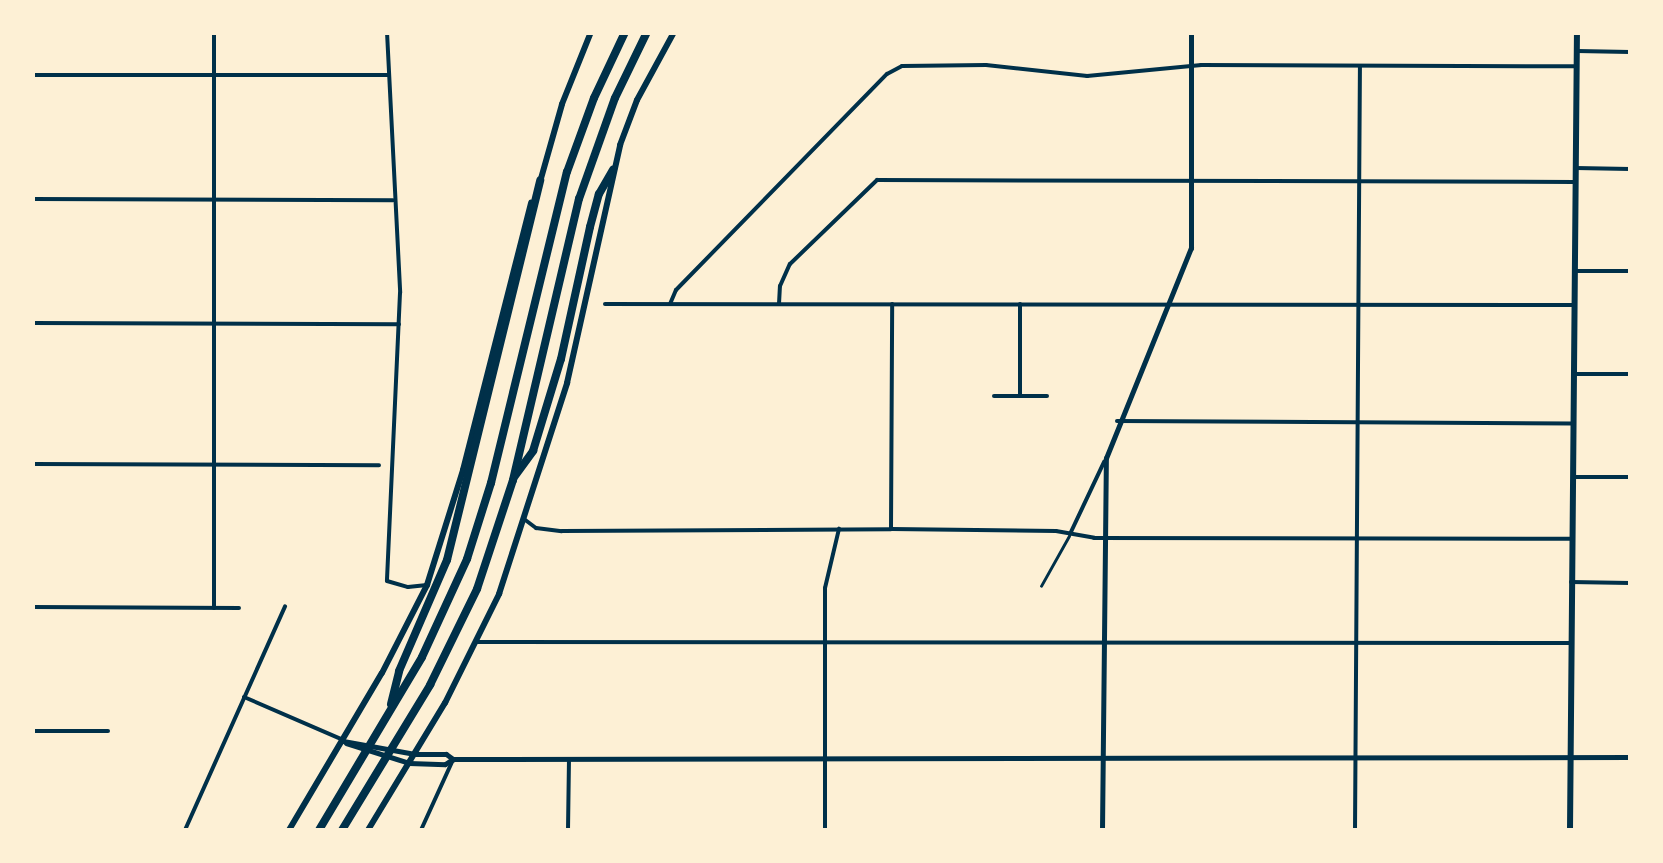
<!DOCTYPE html>
<html>
<head>
<meta charset="utf-8">
<style>
  body { margin:0 }
  #map { position:relative; width:1663px; height:863px; overflow:hidden; background:#fdf0d5; font-family:Lora,serif }
  div>[style] { position:absolute }
  [style*='--x'] { left:calc(var(--x)*1px); top:calc(var(--y)*1px); width:calc(var(--w)*1px); rotate:calc(var(--a)*1deg) }
  .service>* { height:2.5px; margin:-1.25px; padding:0 1.25px; transform-origin:1.25px; border-radius:1.25px; background:#003049 }
  .minor>* { height:4px; margin:-2px; padding:0 2px; transform-origin:2px; border-radius:2px; background:#003049 }
  .tertiary>* { height:5px; margin:-2.5px; padding:0 2.5px; transform-origin:2.5px; border-radius:2.5px; background:#003049 }
  .secondary>* { height:6px; margin:-3px; padding:0 3px; transform-origin:3px; border-radius:3px; background:#003049 }
  .motorway>* { height:8px; margin:-4px; padding:0 4px; transform-origin:4px; border-radius:4px; background:#003049 }
  span { translate:-50% -50%; white-space:nowrap; text-align:center; line-height:1.15; -webkit-text-stroke:10px #fdf0d5; paint-order:stroke }
  .frame { position:absolute; inset:0; border:35px solid #fdf0d5; pointer-events:none }
</style>
</head>
<body>
<div id="map">
  <div class="service">
    <div style="--x:1041;--y:586;--w:57;--a:-60.8"></div>
  </div>
  <div class="minor">
    <div style="--x:387;--y:32;--w:261;--a:87.1"></div>
    <div style="--x:400;--y:293;--w:288;--a:92.6"></div>
    <div style="--x:387;--y:581;--w:22;--a:16"></div>
    <div style="--x:408;--y:587;--w:19;--a:-6"></div>
    <div style="--x:1577;--y:51;--w:53;--a:1.1"></div>
    <div style="--x:32;--y:75;--w:356;--a:0"></div>
    <div style="--x:1576;--y:168;--w:54;--a:1.1"></div>
    <div style="--x:32;--y:199;--w:361;--a:0.2"></div>
    <div style="--x:1575;--y:271;--w:55;--a:0"></div>
    <div style="--x:605;--y:304;--w:970;--a:0.06"></div>
    <div style="--x:670;--y:304;--w:15;--a:-67"></div>
    <div style="--x:676;--y:290;--w:302;--a:-45.7"></div>
    <div style="--x:887;--y:74;--w:17;--a:-28"></div>
    <div style="--x:902;--y:66;--w:84;--a:-0.7"></div>
    <div style="--x:986;--y:65;--w:102;--a:6.2"></div>
    <div style="--x:1087;--y:76;--w:115;--a:-5.5"></div>
    <div style="--x:1201;--y:65;--w:375;--a:0.2"></div>
    <div style="--x:779;--y:304;--w:18;--a:-87"></div>
    <div style="--x:780;--y:286;--w:24;--a:-66"></div>
    <div style="--x:790;--y:264;--w:121;--a:-44"></div>
    <div style="--x:877;--y:180;--w:697;--a:0.16"></div>
    <div style="--x:1020;--y:304;--w:92;--a:90"></div>
    <div style="--x:32;--y:323;--w:367;--a:0.2"></div>
    <div style="--x:1575;--y:374;--w:55;--a:0"></div>
    <div style="--x:994;--y:396;--w:53;--a:0"></div>
    <div style="--x:1117;--y:421;--w:455;--a:0.3"></div>
    <div style="--x:32;--y:464;--w:347;--a:0.2"></div>
    <div style="--x:1574;--y:477;--w:56;--a:0"></div>
    <div style="--x:524;--y:519;--w:15;--a:37"></div>
    <div style="--x:536;--y:528;--w:26;--a:7"></div>
    <div style="--x:562;--y:531;--w:329;--a:-0.3"></div>
    <div style="--x:891;--y:529;--w:165;--a:0.7"></div>
    <div style="--x:1056;--y:531;--w:39;--a:10"></div>
    <div style="--x:1094;--y:538;--w:479;--a:0.1"></div>
    <div style="--x:891;--y:529;--w:225;--a:-89.7"></div>
    <div style="--x:1070;--y:534;--w:80;--a:-64.7"></div>
    <div style="--x:1571;--y:582;--w:59;--a:1"></div>
    <div style="--x:32;--y:607;--w:207;--a:0.3"></div>
    <div style="--x:214;--y:608;--w:576;--a:-90"></div>
    <div style="--x:476;--y:642;--w:1095;--a:0.05"></div>
    <div style="--x:244;--y:697;--w:106;--a:23.4"></div>
    <div style="--x:32;--y:731;--w:76;--a:0"></div>
    <div style="--x:185;--y:830;--w:245;--a:-65.9"></div>
    <div style="--x:421;--y:830;--w:75;--a:-65.5"></div>
    <div style="--x:568;--y:830;--w:70;--a:-89.2"></div>
    <div style="--x:825;--y:830;--w:242;--a:-90"></div>
    <div style="--x:825;--y:588;--w:61;--a:-76.7"></div>
    <div style="--x:1355;--y:830;--w:764;--a:-89.63"></div>
  </div>
  <div class="tertiary">
    <div style="--x:343;--y:741;--w:73;--a:10.2"></div>
    <div style="--x:415;--y:754;--w:31;--a:0"></div>
    <div style="--x:446;--y:754;--w:9;--a:36"></div>
    <div style="--x:453;--y:759;--w:1177;--a:-0.1"></div>
    <div style="--x:346;--y:743;--w:66;--a:17.6"></div>
    <div style="--x:409;--y:763;--w:36;--a:2"></div>
    <div style="--x:445;--y:764;--w:9;--a:-32"></div>
    <div style="--x:1102;--y:830;--w:372;--a:-89.4"></div>
    <div style="--x:1106;--y:458;--w:227;--a:-68"></div>
    <div style="--x:1191;--y:248;--w:216;--a:-90"></div>
  </div>
  <div class="secondary">
    <div style="--x:540;--y:182;--w:81;--a:-74.2"></div>
    <div style="--x:562;--y:104;--w:78;--a:-68.1"></div>
    <div style="--x:289;--y:830;--w:182;--a:-59.4"></div>
    <div style="--x:382;--y:673;--w:99;--a:-62.9"></div>
    <div style="--x:427;--y:585;--w:121;--a:-72.6"></div>
    <div style="--x:463;--y:470;--w:276;--a:-75.7"></div>
    <div style="--x:368;--y:830;--w:149;--a:-58.8"></div>
    <div style="--x:445;--y:703;--w:122;--a:-63.6"></div>
    <div style="--x:499;--y:594;--w:222;--a:-72.1"></div>
    <div style="--x:567;--y:383;--w:244;--a:-77.4"></div>
    <div style="--x:620;--y:145;--w:48;--a:-69.3"></div>
    <div style="--x:637;--y:100;--w:77;--a:-61.4"></div>
    <div style="--x:1570;--y:830;--w:798;--a:-89.5"></div>
  </div>
  <div class="motorway">
    <div style="--x:515;--y:476;--w:31;--a:-54"></div>
    <div style="--x:533;--y:451;--w:96;--a:-73.1"></div>
    <div style="--x:561;--y:359;--w:135;--a:-77.6"></div>
    <div style="--x:590;--y:227;--w:34;--a:-75"></div>
    <div style="--x:599;--y:194;--w:28;--a:-60"></div>
    <div style="--x:391;--y:704;--w:34;--a:-76"></div>
    <div style="--x:399;--y:671;--w:121;--a:-66.6"></div>
    <div style="--x:447;--y:560;--w:391;--a:-76.2"></div>
    <div style="--x:319;--y:830;--w:201;--a:-59.2"></div>
    <div style="--x:422;--y:657;--w:108;--a:-65.3"></div>
    <div style="--x:467;--y:559;--w:80;--a:-72.5"></div>
    <div style="--x:491;--y:483;--w:320;--a:-76.3"></div>
    <div style="--x:567;--y:172;--w:79;--a:-70"></div>
    <div style="--x:594;--y:98;--w:73;--a:-64.8"></div>
    <div style="--x:342;--y:830;--w:170;--a:-58.7"></div>
    <div style="--x:430;--y:685;--w:107;--a:-63.9"></div>
    <div style="--x:477;--y:589;--w:115;--a:-71.7"></div>
    <div style="--x:513;--y:480;--w:289;--a:-76.8"></div>
    <div style="--x:579;--y:199;--w:107;--a:-70.4"></div>
    <div style="--x:615;--y:98;--w:73;--a:-64.1"></div>
  </div>
  <div class="frame"></div>
</div>
</body>
</html>
